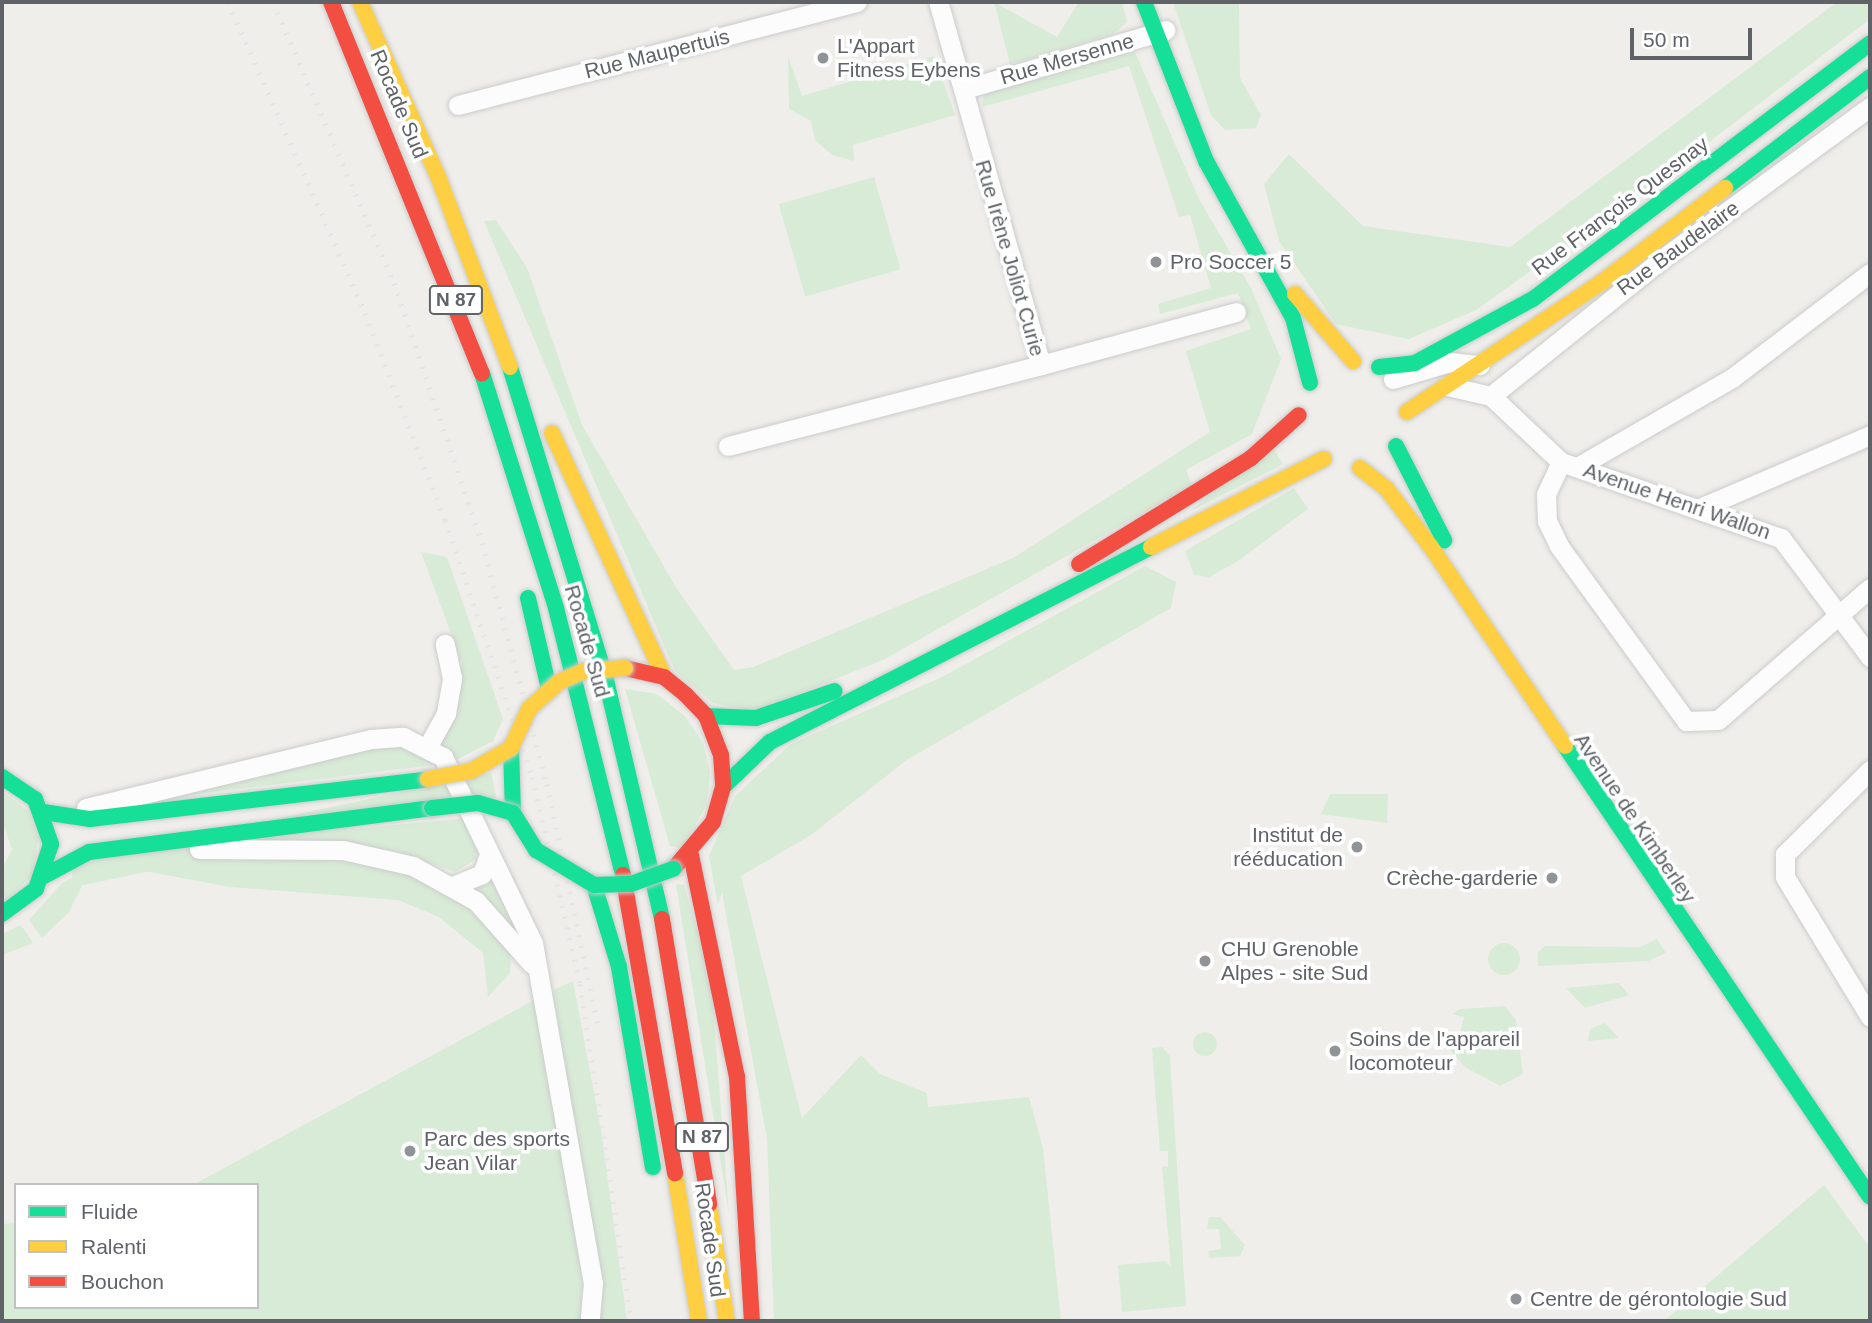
<!DOCTYPE html>
<html>
<head>
<meta charset="utf-8">
<style>
  body { margin:0 }
  #map { position:relative; width:1872px; height:1323px; overflow:hidden; background:#efeeea; font-family:Helvetica,sans-serif }
  div>[style] { position:absolute }
  [style*='--x'] { left:calc(var(--x)*1px); top:calc(var(--y)*1px); width:calc(var(--w)*1px); rotate:calc(var(--a)*1deg) }
  .green>* { inset:0; background:#d8ebd6; transform-origin:0 0 }
  .round { border-radius:50% }
  .roads { filter:drop-shadow(0 0 2px #cbcccc) drop-shadow(0 0 2px #cbcccc) }
  .street>* { height:19px; margin:-9.5px; padding:0 9.5px; transform-origin:9.5px; border-radius:9.5px; background:#fdfcfc }
  .fast>* { height:16px; margin:-8px; padding:0 8px; transform-origin:8px; border-radius:8px; background:#16e098 }
  .slow>* { height:16px; margin:-8px; padding:0 8px; transform-origin:8px; border-radius:8px; background:#ffcf43 }
  .jam>* { height:16px; margin:-8px; padding:0 8px; transform-origin:8px; border-radius:8px; background:#f24e42 }
  .rail>* { height:5px; margin-top:-2.5px; transform-origin:0; background:repeating-linear-gradient(90deg,#e4e4e4 0 2px,transparent 0 11px) }
  .bridges { filter:drop-shadow(0 0 2px #cacacb) drop-shadow(0 0 2px #cacacb) }
  .fast-bridge>* { height:16px; margin:-8px; padding:0 8px; transform-origin:8px; border-radius:8px; background:#16e098 }
  .slow-bridge>* { height:16px; margin:-8px; padding:0 8px; transform-origin:8px; border-radius:8px; background:#ffcf43 }
  .dots>* { width:19px; height:19px; translate:-50% -50%; box-sizing:border-box; border:4px solid #fff; border-radius:50% }
  span { translate:-50% -50%; white-space:nowrap; text-align:center; line-height:1.15; -webkit-text-stroke:7px #fff; paint-order:stroke }
  .shield-label span { padding:2px 5px; background:#fff; border:2px solid; border-radius:5px; -webkit-text-stroke-width:0 }
  .shield-label { font-size:19px; color:#5f6368; font-weight:700 }
  .poi-label { font-size:21px; color:#5f6368 }
  .left { translate:0 -50%; text-align:left }
  .right { translate:-100% -50%; text-align:right }
  .street-label { font-size:21px; color:#5f6368 }
  .frame { position:absolute; inset:0; border:4px solid #5f6368; pointer-events:none }
  .legend { position:absolute; left:14px; top:1183px; width:245px; height:126px; box-sizing:border-box; background:#fff; border:2px solid #bfc1c3; margin:0; padding:9px 12px; list-style:none; font-size:21px; color:#5f6368 }
  .legend li { display:flex; align-items:center; gap:14px; height:35px }
  .legend b { width:35px; border:2px solid #bfc1c3 }
  .scale { position:absolute; left:1630px; top:28px; width:122px; height:32px; box-sizing:border-box; border:4px solid #5f6368; border-top:0; padding-left:9px; font-size:21px; line-height:24px; white-space:nowrap; color:#5f6368; -webkit-text-stroke:5px #fff; paint-order:stroke }
</style>
</head>
<body>
<div id="map">
  <div class="green">
    <div style="clip-path:polygon(994px 2px,1057px 37px,1079px 2px,1122px 2px,1127px 22px,1113px 34px,1010px 64px)"></div>
    <div style="clip-path:polygon(1173px 2px,1239px 2px,1240px 78px,1261px 115px,1256px 128px,1225px 130px,1211px 115px)"></div>
    <div style="clip-path:polygon(1837px 2px,1870px 2px,1870px 19px,1556px 259px,1546px 260px,1476px 310px,1409px 339px,1336px 324px,1279px 241px,1264px 184px,1289px 154px,1363px 226px,1510px 247px)"></div>
    <div style="clip-path:polygon(1134px 50px,1199px 199px,1251px 288px,1281px 359px,1252px 434px,1186px 470px,1192px 485px,883px 660px,754px 711px,713px 703px,675px 671px,484px 221px,496px 220px,527px 268px,582px 425px,677px 589px,734px 670px,753px 667px,1013px 558px,1210px 432px,1186px 351px,1251px 329px,1238px 293px,1160px 314px,1158px 304px,1211px 288px,1190px 215px,1179px 217px,1129px 66px,982px 107px,984px 93px)"></div>
    <div style="clip-path:polygon(788px 56px,802px 96px,934px 56px,955px 115px,853px 145px,854px 161px,832px 155px,815px 140px,811px 121px,789px 109px)"></div>
    <div style="left:874px;top:177px;width:96px;height:99px;rotate:74deg"></div>
    <div style="clip-path:polygon(1272px 446px,1283px 464px,1189px 512px)"></div>
    <div style="clip-path:polygon(1294px 488px,1308px 509px,1235px 563px,1209px 577px,1194px 575px,1185px 551px)"></div>
    <div style="clip-path:polygon(421px 552px,447px 557px,503px 719px,493px 741px,454px 761px,438px 742px,457px 703px,462px 663px)"></div>
    <div style="clip-path:polygon(1145px 566px,1176px 582px,1171px 608px,908px 759px,811px 835px,741px 876px,802px 1118px,861px 1055px,880px 1074px,927px 1093px,928px 1107px,1029px 1097px,1043px 1148px,1061px 1321px,774px 1321px,767px 1139px,722px 892px,718px 905px,709px 856px,735px 796px,791px 744px,942px 677px)"></div>
    <div style="clip-path:polygon(625px 689px,657px 694px,685px 716px,703px 743px,710px 772px,707px 805px,681px 848px,670px 846px)"></div>
    <div style="clip-path:polygon(401px 743px,442px 764px,149px 800px,211px 780px)"></div>
    <div style="left:491px;top:773px;width:25px;height:431px;rotate:78deg"></div>
    <div style="clip-path:polygon(2px 791px,27px 810px,39px 837px,32px 876px,2px 904px,2px 870px,12px 849px,2px 821px)"></div>
    <div style="clip-path:polygon(1330px 794px,1388px 794px,1387px 823px,1321px 814px)"></div>
    <div style="clip-path:polygon(466px 818px,478px 846px,476px 859px,455px 872px,396px 851px,274px 837px)"></div>
    <div style="clip-path:polygon(115px 858px,335px 860px,400px 870px,475px 910px,511px 953px,510px 973px,488px 997px,483px 953px,439px 917px,398px 900px,230px 887px,145px 871px,86px 878px,69px 912px,42px 938px,29px 920px,63px 882px)"></div>
    <div style="clip-path:polygon(493px 874px,525px 942px,471px 892px)"></div>
    <div style="clip-path:polygon(676px 884px,684px 885px,711px 980px,729px 1214px)"></div>
    <div style="clip-path:polygon(21px 925px,33px 943px,2px 955px,2px 934px)"></div>
    <div style="clip-path:polygon(1657px 939px,1666px 953px,1648px 961px,1538px 966px,1538px 952px,1545px 946px,1640px 947px)"></div>
    <div class="round" style="left:1488px;top:943px;width:32px;height:32px"></div>
    <div style="clip-path:polygon(573px 981px,601px 1130px,627px 1321px,597px 1321px,596px 1263px,553px 990px)"></div>
    <div style="clip-path:polygon(1619px 983px,1629px 995px,1585px 1008px,1566px 988px)"></div>
    <div style="clip-path:polygon(538px 998px,582px 1277px,581px 1321px,2px 1321px,2px 1224px,16px 1223px,16px 1307px,257px 1307px,257px 1185px,193px 1185px)"></div>
    <div style="clip-path:polygon(1505px 1006px,1516px 1020px,1523px 1074px,1500px 1086px,1465px 1067px,1445px 1044px,1457px 1047px,1464px 1017px,1452px 1014px,1460px 1009px)"></div>
    <div style="clip-path:polygon(1605px 1023px,1619px 1038px,1588px 1041px,1590px 1029px)"></div>
    <div class="round" style="left:1193px;top:1032px;width:24px;height:24px"></div>
    <div style="clip-path:polygon(1162px 1047px,1170px 1056px,1186px 1306px,1122px 1312px,1118px 1265px,1166px 1261px,1171px 1267px,1162px 1167px,1168px 1166px,1168px 1151px,1160px 1151px,1152px 1048px)"></div>
    <div style="clip-path:polygon(1824px 1185px,1870px 1248px,1870px 1321px,1664px 1321px)"></div>
    <div style="clip-path:polygon(1209px 1217px,1220px 1217px,1245px 1245px,1240px 1256px,1209px 1258px,1208px 1251px,1221px 1249px,1219px 1229px,1207px 1229px)"></div>
  </div>
  <div class="roads">
    <div class="street">
      <div style="--x:965;--y:89;--w:209;--a:-16.4"></div>
      <div style="--x:458;--y:105;--w:412;--a:-14.5"></div>
      <div style="--x:1041;--y:365;--w:202;--a:-15.2"></div>
      <div style="--x:1393;--y:379;--w:59;--a:-16.6"></div>
      <div style="--x:1450;--y:362;--w:30;--a:6"></div>
      <div style="--x:1447;--y:386;--w:45;--a:12.8"></div>
      <div style="--x:1491;--y:396;--w:96;--a:43.3"></div>
      <div style="--x:1561;--y:462;--w:233;--a:19.1"></div>
      <div style="--x:1781;--y:538;--w:149;--a:53.2"></div>
      <div style="--x:1491;--y:396;--w:214;--a:-38.7"></div>
      <div style="--x:1658;--y:262;--w:263;--a:-36.2"></div>
      <div style="--x:728;--y:446;--w:323;--a:-14.5"></div>
      <div style="--x:1041;--y:365;--w:377;--a:-105.8"></div>
      <div style="--x:1561;--y:462;--w:35;--a:115"></div>
      <div style="--x:1546;--y:494;--w:27;--a:88"></div>
      <div style="--x:1547;--y:521;--w:28;--a:64"></div>
      <div style="--x:1559;--y:546;--w:216;--a:54"></div>
      <div style="--x:1686;--y:721;--w:32;--a:-2"></div>
      <div style="--x:1718;--y:720;--w:201;--a:-41"></div>
      <div style="--x:1579;--y:466;--w:177;--a:-29.9"></div>
      <div style="--x:1732;--y:378;--w:173;--a:-37.3"></div>
      <div style="--x:1700;--y:508;--w:185;--a:-23.2"></div>
      <div style="--x:428;--y:746;--w:38;--a:-61"></div>
      <div style="--x:446;--y:713;--w:36;--a:-80"></div>
      <div style="--x:452;--y:678;--w:35;--a:-102"></div>
      <div style="--x:1870;--y:770;--w:120;--a:135.3"></div>
      <div style="--x:1785;--y:854;--w:23;--a:90"></div>
      <div style="--x:1785;--y:877;--w:164;--a:58.7"></div>
      <div style="--x:86;--y:808;--w:293;--a:-13.6"></div>
      <div style="--x:371;--y:739;--w:32;--a:-4"></div>
      <div style="--x:403;--y:737;--w:45;--a:26.6"></div>
      <div style="--x:443;--y:757;--w:207;--a:64.2"></div>
      <div style="--x:533;--y:943;--w:345;--a:80"></div>
      <div style="--x:593;--y:1283;--w:38;--a:95"></div>
      <div style="--x:199;--y:849;--w:144;--a:0.4"></div>
      <div style="--x:343;--y:850;--w:72;--a:12.9"></div>
      <div style="--x:413;--y:866;--w:72;--a:29.1"></div>
      <div style="--x:476;--y:901;--w:84;--a:48.4"></div>
      <div style="--x:455;--y:885;--w:29;--a:-22"></div>
      <div style="--x:482;--y:874;--w:20;--a:-70"></div>
    </div>
    <div class="fast">
      <div style="--x:1144;--y:2;--w:171;--a:68.7"></div>
      <div style="--x:1206;--y:161;--w:179;--a:61"></div>
      <div style="--x:1293;--y:318;--w:67;--a:75.3"></div>
      <div style="--x:1725;--y:188;--w:183;--a:-37.4"></div>
      <div style="--x:510;--y:367;--w:327;--a:72.9"></div>
      <div style="--x:606;--y:680;--w:245;--a:76.8"></div>
      <div style="--x:1379;--y:367;--w:36;--a:-6"></div>
      <div style="--x:1415;--y:363;--w:134;--a:-28.5"></div>
      <div style="--x:1533;--y:299;--w:423;--a:-37.2"></div>
      <div style="--x:482;--y:373;--w:246;--a:72.5"></div>
      <div style="--x:556;--y:608;--w:275;--a:75.9"></div>
      <div style="--x:1396;--y:446;--w:106;--a:62.9"></div>
      <div style="--x:528;--y:598;--w:93;--a:77"></div>
      <div style="--x:706;--y:716;--w:50;--a:2.3"></div>
      <div style="--x:756;--y:718;--w:83;--a:-18.9"></div>
      <div style="--x:1565;--y:746;--w:544;--a:55.93"></div>
      <div style="--x:511;--y:748;--w:65;--a:88.2"></div>
      <div style="--x:2;--y:777;--w:40;--a:34"></div>
      <div style="--x:35;--y:799;--w:48;--a:70.4"></div>
      <div style="--x:51;--y:844;--w:47;--a:108.4"></div>
      <div style="--x:36;--y:889;--w:42;--a:143.7"></div>
      <div style="--x:723;--y:787;--w:65;--a:-43.8"></div>
      <div style="--x:770;--y:742;--w:428;--a:-27.1"></div>
      <div style="--x:43;--y:812;--w:48;--a:8.5"></div>
      <div style="--x:90;--y:819;--w:340;--a:-6.7"></div>
      <div style="--x:44;--y:876;--w:51;--a:-28.1"></div>
      <div style="--x:89;--y:852;--w:346;--a:-7.3"></div>
      <div style="--x:594;--y:885;--w:86;--a:73"></div>
      <div style="--x:619;--y:967;--w:203;--a:80.4"></div>
    </div>
    <div class="slow">
      <div style="--x:360;--y:2;--w:194;--a:65.9"></div>
      <div style="--x:439;--y:179;--w:201;--a:69.3"></div>
      <div style="--x:1295;--y:294;--w:89;--a:49.1"></div>
      <div style="--x:1407;--y:412;--w:234;--a:-33.7"></div>
      <div style="--x:1602;--y:282;--w:155;--a:-37.4"></div>
      <div style="--x:552;--y:433;--w:268;--a:65.3"></div>
      <div style="--x:1360;--y:468;--w:33;--a:38"></div>
      <div style="--x:1386;--y:488;--w:74;--a:52.7"></div>
      <div style="--x:1431;--y:547;--w:240;--a:56"></div>
      <div style="--x:1151;--y:547;--w:194;--a:-27"></div>
      <div style="--x:675;--y:1173;--w:150;--a:80.8"></div>
      <div style="--x:709;--y:1204;--w:118;--a:81.3"></div>
    </div>
    <div class="jam">
      <div style="--x:331;--y:2;--w:401;--a:67.9"></div>
      <div style="--x:1079;--y:564;--w:202;--a:-31.6"></div>
      <div style="--x:1251;--y:458;--w:64;--a:-41.9"></div>
      <div style="--x:625;--y:668;--w:40;--a:13"></div>
      <div style="--x:664;--y:677;--w:28;--a:39"></div>
      <div style="--x:686;--y:695;--w:29;--a:46"></div>
      <div style="--x:706;--y:716;--w:42;--a:69"></div>
      <div style="--x:721;--y:755;--w:32;--a:86"></div>
      <div style="--x:723;--y:787;--w:36;--a:106"></div>
      <div style="--x:713;--y:822;--w:59;--a:130.2"></div>
      <div style="--x:691;--y:855;--w:227;--a:78.3"></div>
      <div style="--x:737;--y:1077;--w:244;--a:86.5"></div>
      <div style="--x:623;--y:875;--w:303;--a:80.1"></div>
      <div style="--x:662;--y:919;--w:289;--a:80.6"></div>
    </div>
  </div>
  <div class="rail">
    <div style="--x:228;--y:2;--w:340;--a:66.2"></div>
    <div style="--x:365;--y:313;--w:222;--a:68.9"></div>
    <div style="--x:445;--y:520;--w:271;--a:71.3"></div>
    <div style="--x:532;--y:777;--w:212;--a:76.9"></div>
    <div style="--x:580;--y:984;--w:341;--a:81.4"></div>
    <div style="--x:273;--y:2;--w:306;--a:66.7"></div>
    <div style="--x:394;--y:283;--w:274;--a:71.3"></div>
    <div style="--x:482;--y:543;--w:250;--a:74.9"></div>
    <div style="--x:547;--y:784;--w:247;--a:78.1"></div>
  </div>
  <div class="bridges">
    <div class="fast-bridge">
      <div style="--x:432;--y:808;--w:46;--a:-6.2"></div>
      <div style="--x:478;--y:803;--w:36;--a:16"></div>
      <div style="--x:513;--y:813;--w:44;--a:58.1"></div>
      <div style="--x:536;--y:850;--w:68;--a:31.1"></div>
      <div style="--x:594;--y:885;--w:37;--a:-2"></div>
      <div style="--x:631;--y:884;--w:45;--a:-19.7"></div>
    </div>
    <div class="slow-bridge">
      <div style="--x:428;--y:779;--w:44;--a:-10.5"></div>
      <div style="--x:471;--y:771;--w:46;--a:-29.9"></div>
      <div style="--x:511;--y:748;--w:43;--a:-65.2"></div>
      <div style="--x:529;--y:709;--w:40;--a:-42"></div>
      <div style="--x:559;--y:682;--w:27;--a:-24"></div>
      <div style="--x:584;--y:671;--w:41;--a:-4.2"></div>
    </div>
  </div>
  <div class="dots">
    <div style="left:823px;top:58px;background:#919496"></div>
    <div style="left:1156px;top:262px;background:#919496"></div>
    <div style="left:1357px;top:847px;background:#919496"></div>
    <div style="left:1552px;top:878px;background:#919496"></div>
    <div style="left:1205px;top:961px;background:#919496"></div>
    <div style="left:1335px;top:1051px;background:#919496"></div>
    <div style="left:410px;top:1151px;background:#919496"></div>
    <div style="left:1516px;top:1299px;background:#919496"></div>
  </div>
  <div class="shield-label">
    <span style="left:456px;top:300px">N 87</span>
    <span style="left:702px;top:1137px">N 87</span>
  </div>
  <div class="poi-label">
    <span class="left" style="left:837px;top:58px">L'Appart<br>Fitness Eybens</span>
    <span class="left" style="left:1170px;top:262px">Pro Soccer 5</span>
    <span class="right" style="left:1343px;top:847px">Institut de<br>rééducation</span>
    <span class="right" style="left:1538px;top:878px">Crèche-garderie</span>
    <span class="left" style="left:1221px;top:961px">CHU Grenoble<br>Alpes - site Sud</span>
    <span class="left" style="left:1349px;top:1051px">Soins de l'appareil<br>locomoteur</span>
    <span class="left" style="left:424px;top:1151px">Parc des sports<br>Jean Vilar</span>
    <span class="left" style="left:1530px;top:1299px">Centre de gérontologie Sud</span>
  </div>
  <div class="street-label">
    <span style="left:657px;top:54px;rotate:-14deg">Rue Maupertuis</span>
    <span style="left:1067px;top:59px;rotate:-16deg">Rue Mersenne</span>
    <span style="left:399px;top:104px;rotate:67deg">Rocade Sud</span>
    <span style="left:1620px;top:206px;rotate:-37deg">Rue François Quesnay</span>
    <span style="left:1678px;top:248px;rotate:-36deg">Rue Baudelaire</span>
    <span style="left:1010px;top:258px;rotate:74deg">Rue Irène Joliot Curie</span>
    <span style="left:1677px;top:501px;rotate:19deg">Avenue Henri Wallon</span>
    <span style="left:587px;top:641px;rotate:74deg">Rocade Sud</span>
    <span style="left:1635px;top:818px;rotate:56deg">Avenue de Kimberley</span>
    <span style="left:710px;top:1240px;rotate:82deg">Rocade Sud</span>
  </div>
  <div class="frame"></div>
  <ul class="legend">
  <li><b style="height:9px;background:#16e098"></b>Fluide</li>
  <li><b style="height:9px;background:#ffcf43"></b>Ralenti</li>
  <li><b style="height:9px;background:#f24e42"></b>Bouchon</li>
  </ul>
  <div class="scale">50 m</div>
</div>
</body>
</html>
